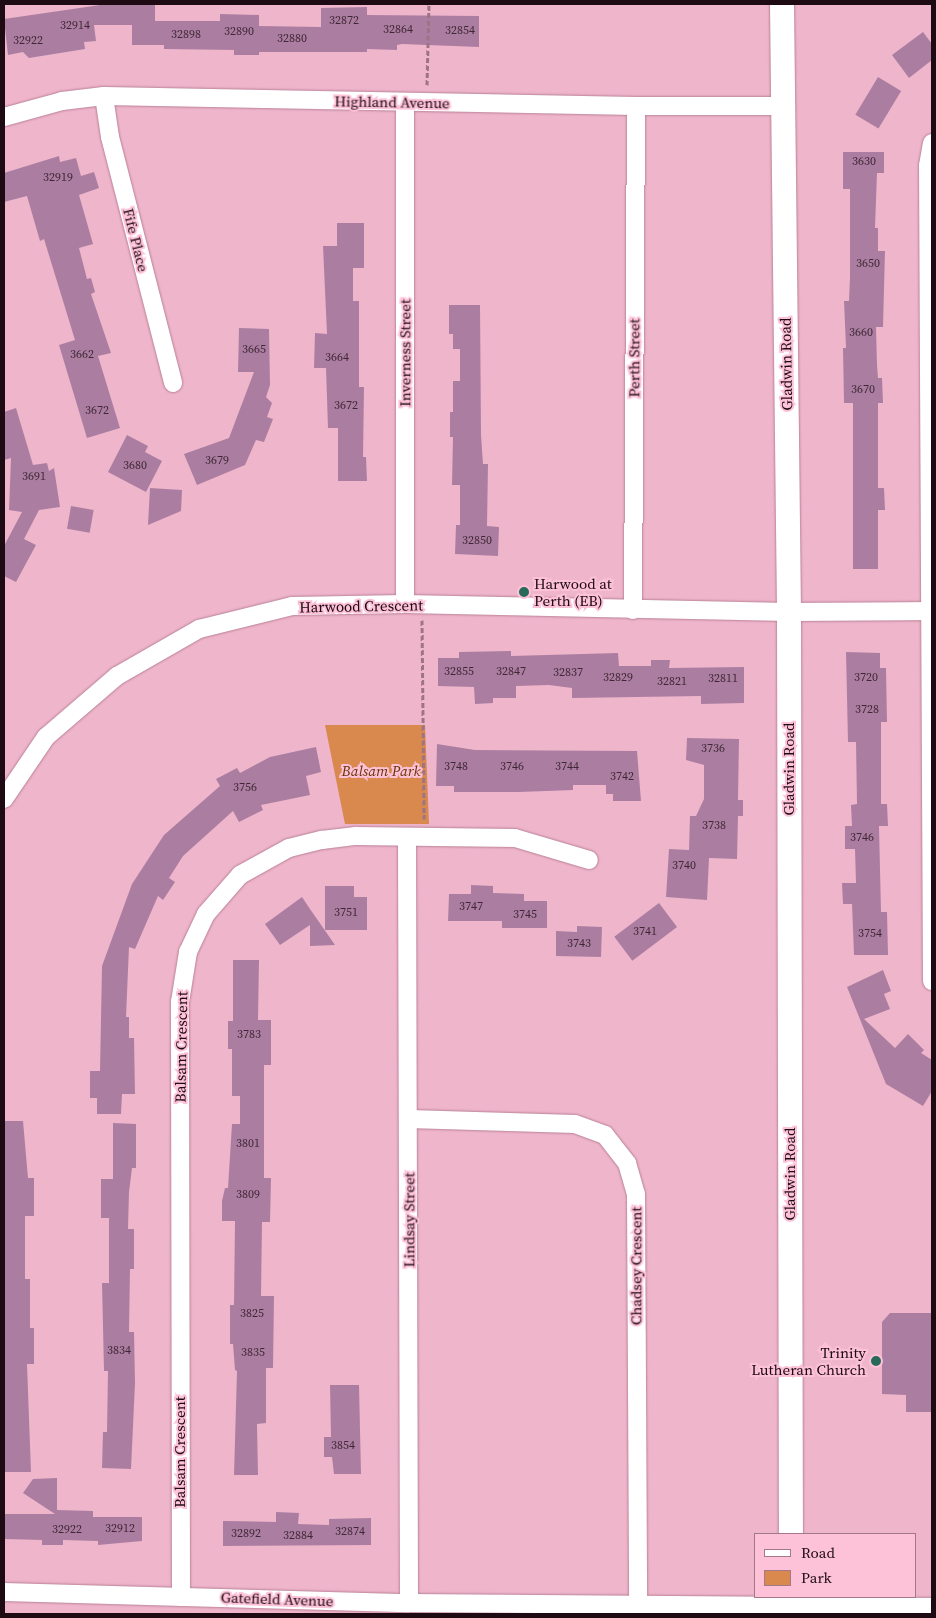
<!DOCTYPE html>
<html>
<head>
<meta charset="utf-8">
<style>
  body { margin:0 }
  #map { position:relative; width:936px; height:1618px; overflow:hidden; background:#efb5cb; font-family:"Source Serif 4",serif }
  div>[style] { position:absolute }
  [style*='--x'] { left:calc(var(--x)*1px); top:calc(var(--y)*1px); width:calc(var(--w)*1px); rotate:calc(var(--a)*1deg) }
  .green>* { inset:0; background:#d9884e }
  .building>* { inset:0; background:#ab7ea1; transform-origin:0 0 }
  .path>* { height:3px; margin-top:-1.5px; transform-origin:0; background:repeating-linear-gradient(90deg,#9e7384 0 5px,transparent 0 7.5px) }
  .roads { filter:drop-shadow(0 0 1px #b98297) drop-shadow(0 0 1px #b98297) }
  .street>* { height:18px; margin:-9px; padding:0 9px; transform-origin:9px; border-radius:9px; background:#fff }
  .secondary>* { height:24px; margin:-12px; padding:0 12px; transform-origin:12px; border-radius:12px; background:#fff }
  .dots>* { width:14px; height:14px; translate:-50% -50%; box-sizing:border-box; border:2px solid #fdc2d8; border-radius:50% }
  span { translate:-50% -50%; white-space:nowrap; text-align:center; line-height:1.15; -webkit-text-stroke:4px #fdc2d8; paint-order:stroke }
  .number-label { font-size:12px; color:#402736 }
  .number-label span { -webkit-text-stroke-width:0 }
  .street-label { font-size:15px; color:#1d0a12 }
  .poi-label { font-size:15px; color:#1d0a12 }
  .left { translate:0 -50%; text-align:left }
  .right { translate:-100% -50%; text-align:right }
  .park-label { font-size:15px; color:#6a3403; font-style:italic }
  .frame { position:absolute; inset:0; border:5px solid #1d0a12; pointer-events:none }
  .legend { position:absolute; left:754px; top:1533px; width:162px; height:65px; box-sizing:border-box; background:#fdc2d8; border:1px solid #a37889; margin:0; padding:6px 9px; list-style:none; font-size:15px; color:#1d0a12 }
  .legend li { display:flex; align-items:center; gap:10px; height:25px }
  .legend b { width:25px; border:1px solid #a37889 }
</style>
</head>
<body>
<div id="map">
  <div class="green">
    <div style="clip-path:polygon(325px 725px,425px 725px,429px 824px,345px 824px)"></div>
  </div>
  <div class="building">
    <div style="clip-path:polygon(107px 4px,155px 4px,155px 21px,220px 21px,220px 14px,259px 15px,259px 26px,321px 27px,321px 8px,367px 7px,367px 15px,479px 16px,479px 47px,402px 44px,397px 45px,397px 50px,367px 49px,367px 52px,259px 52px,259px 55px,234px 55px,234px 50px,164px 49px,164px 45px,132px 45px,132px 25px,94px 25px,96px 41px,84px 42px,85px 49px,29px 58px,23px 52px,8px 55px,4px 19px)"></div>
    <div style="clip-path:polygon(923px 32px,932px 44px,932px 60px,909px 78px,892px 55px)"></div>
    <div style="left:878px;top:77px;width:27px;height:44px;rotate:31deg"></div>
    <div style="clip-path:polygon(843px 152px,884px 152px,884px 173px,877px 173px,875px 228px,878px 228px,878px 251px,885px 251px,883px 327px,876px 327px,877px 365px,878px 378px,882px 378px,883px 403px,878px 403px,878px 488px,884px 488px,885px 510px,878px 510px,878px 569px,853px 569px,853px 403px,844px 403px,843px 348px,846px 348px,844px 301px,849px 301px,850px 277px,850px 189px,843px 189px)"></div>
    <div style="clip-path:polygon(59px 156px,60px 162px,76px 158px,81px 176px,94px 172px,99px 188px,79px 195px,93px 244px,79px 248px,87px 279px,91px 278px,95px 292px,91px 294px,111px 353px,98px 356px,120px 428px,87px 438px,59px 345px,75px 340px,44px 239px,40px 241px,27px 196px,4px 202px,4px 173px)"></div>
    <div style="clip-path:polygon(337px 223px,364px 223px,364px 268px,353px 268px,353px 301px,359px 301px,359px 387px,364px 387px,363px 457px,366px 457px,367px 481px,338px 481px,338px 428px,328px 428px,326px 368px,314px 368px,315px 333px,327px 334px,323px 246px,337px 246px)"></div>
    <div style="clip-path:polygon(449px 305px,480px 305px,481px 435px,483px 464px,488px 464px,487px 526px,499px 527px,498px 556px,455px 554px,456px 525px,460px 525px,460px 485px,452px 485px,453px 437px,450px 437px,450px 412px,453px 412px,453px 381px,460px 381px,460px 349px,453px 349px,453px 334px,449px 334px)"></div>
    <div style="clip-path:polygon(239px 328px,269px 329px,270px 385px,266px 397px,272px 403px,267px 417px,273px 419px,264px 442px,256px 440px,245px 465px,197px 485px,184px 454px,229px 438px,254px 372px,238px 372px)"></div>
    <div style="clip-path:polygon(16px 408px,33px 465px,47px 463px,49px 471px,54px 468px,60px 507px,39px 510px,24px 539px,36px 545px,16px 582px,4px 576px,4px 546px,22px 512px,9px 510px,11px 458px,4px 460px,4px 412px)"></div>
    <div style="clip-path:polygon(127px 435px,148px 446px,145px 452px,162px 461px,146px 492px,108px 472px)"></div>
    <div style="clip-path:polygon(150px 488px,182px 490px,181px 511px,148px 525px)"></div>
    <div style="left:71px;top:506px;width:23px;height:23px;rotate:10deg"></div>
    <div style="clip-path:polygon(511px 651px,511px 656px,618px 653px,619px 666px,651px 666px,651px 660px,670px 660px,669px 668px,744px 667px,744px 703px,701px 704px,701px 696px,572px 698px,572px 688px,549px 685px,516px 686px,516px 698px,493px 698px,493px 703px,475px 704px,474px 687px,438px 686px,438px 658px,459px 658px,459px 652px)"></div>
    <div style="clip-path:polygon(846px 652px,880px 653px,880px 668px,886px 668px,887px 722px,881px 722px,881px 804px,887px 804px,888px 826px,879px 826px,881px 912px,887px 912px,888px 955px,854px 955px,852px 904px,843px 904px,842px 883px,856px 883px,855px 849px,845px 849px,845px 826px,852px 826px,851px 805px,857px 804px,856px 742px,848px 742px)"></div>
    <div style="clip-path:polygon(687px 738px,739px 739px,738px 800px,743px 800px,743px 816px,738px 816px,737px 859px,709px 858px,707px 900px,666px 897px,669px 849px,689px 850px,690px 816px,696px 816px,704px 799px,704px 765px,686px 760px)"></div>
    <div style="clip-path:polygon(437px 744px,475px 750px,637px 751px,641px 801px,613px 801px,613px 794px,606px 794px,606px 785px,573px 785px,573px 790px,519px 792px,454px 792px,454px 786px,436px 786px)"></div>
    <div style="clip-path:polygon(316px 747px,321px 772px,306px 776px,310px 795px,261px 805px,263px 810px,239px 822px,233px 811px,183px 856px,169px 878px,175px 882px,163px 900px,158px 896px,135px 949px,129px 947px,126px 1017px,129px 1017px,129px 1038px,134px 1038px,135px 1094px,122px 1094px,121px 1114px,97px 1114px,97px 1098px,90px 1098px,90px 1071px,100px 1071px,102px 966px,132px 884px,164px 835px,220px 786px,216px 779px,237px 768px,240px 773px,270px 757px)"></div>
    <div style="clip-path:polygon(471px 885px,493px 886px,493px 893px,524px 894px,524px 901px,547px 901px,547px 928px,502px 928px,502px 921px,448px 921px,449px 894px,471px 894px)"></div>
    <div style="clip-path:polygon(325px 886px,354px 886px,354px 897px,367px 897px,367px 930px,325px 930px)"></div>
    <div style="clip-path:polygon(302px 897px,310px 909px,335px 945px,310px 946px,310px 925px,280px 945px,265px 924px)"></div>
    <div style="left:659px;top:903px;width:30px;height:56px;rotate:53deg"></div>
    <div style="clip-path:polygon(577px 926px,602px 927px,601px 957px,556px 956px,556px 931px,577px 932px)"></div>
    <div style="clip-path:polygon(233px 960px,259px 960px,258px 1020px,271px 1020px,271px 1065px,264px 1065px,264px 1178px,271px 1178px,270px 1222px,262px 1222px,261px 1296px,274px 1296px,273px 1368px,266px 1368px,266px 1423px,257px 1424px,258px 1475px,234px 1475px,237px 1371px,235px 1370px,233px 1344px,230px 1344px,230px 1305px,234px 1305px,235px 1221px,222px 1221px,222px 1201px,225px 1188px,228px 1188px,232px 1124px,240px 1124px,240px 1096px,232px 1096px,232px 1049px,228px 1049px,228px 1021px,233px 1021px)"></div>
    <div style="clip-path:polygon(883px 970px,891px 991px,884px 994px,890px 1009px,864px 1019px,895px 1048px,908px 1034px,924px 1050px,921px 1053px,932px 1060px,932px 1091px,923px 1106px,886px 1084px,847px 987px)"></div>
    <div style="clip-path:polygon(4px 1121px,23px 1121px,28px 1178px,34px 1178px,34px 1216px,25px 1216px,25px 1279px,30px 1279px,30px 1328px,34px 1328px,34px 1364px,27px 1364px,31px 1472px,4px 1472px)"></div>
    <div style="clip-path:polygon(113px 1123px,136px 1124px,136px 1168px,132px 1168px,129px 1192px,128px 1229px,134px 1229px,134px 1269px,130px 1269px,129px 1332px,134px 1332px,135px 1383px,131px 1469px,102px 1468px,103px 1432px,107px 1432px,108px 1371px,104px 1371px,102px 1283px,109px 1283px,109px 1218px,101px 1218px,101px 1179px,113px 1179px)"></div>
    <div style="clip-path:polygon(890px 1313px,932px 1313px,931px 1412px,906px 1412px,906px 1395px,882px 1394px,882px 1322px)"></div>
    <div style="clip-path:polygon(330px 1385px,359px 1385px,361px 1474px,334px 1474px,332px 1457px,324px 1457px,324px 1437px,331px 1437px)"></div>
    <div style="clip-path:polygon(57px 1478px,57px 1510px,93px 1511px,93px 1517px,142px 1517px,142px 1541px,98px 1545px,98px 1541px,63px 1540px,63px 1545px,42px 1545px,42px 1540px,4px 1539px,4px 1514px,55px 1514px,23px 1493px,33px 1479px)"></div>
    <div style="clip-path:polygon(276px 1512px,299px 1513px,298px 1524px,329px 1525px,329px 1519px,371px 1518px,371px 1545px,223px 1546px,223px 1521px,276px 1522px)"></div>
  </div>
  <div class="path">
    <div style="--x:427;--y:85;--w:81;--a:-88.6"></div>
    <div style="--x:422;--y:620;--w:199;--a:89.4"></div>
  </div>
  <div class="roads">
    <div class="street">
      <div style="--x:104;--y:96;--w:41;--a:81.7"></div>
      <div style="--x:110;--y:137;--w:254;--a:75.6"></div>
      <div style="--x:4;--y:117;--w:60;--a:-15.4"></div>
      <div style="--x:62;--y:101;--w:42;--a:-6.8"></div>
      <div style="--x:104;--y:96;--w:532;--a:1.08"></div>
      <div style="--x:636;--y:106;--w:146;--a:0"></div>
      <div style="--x:932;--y:143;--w:23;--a:100"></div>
      <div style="--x:928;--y:166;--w:815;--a:89.72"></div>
      <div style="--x:405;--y:604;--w:502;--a:-90"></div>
      <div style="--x:633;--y:610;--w:504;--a:-89.66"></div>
      <div style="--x:4;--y:799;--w:75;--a:-55.9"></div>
      <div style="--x:46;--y:737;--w:94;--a:-40.7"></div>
      <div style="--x:117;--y:676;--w:95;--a:-29.8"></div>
      <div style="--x:199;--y:629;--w:96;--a:-13.9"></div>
      <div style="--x:292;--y:606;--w:113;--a:-1"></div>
      <div style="--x:405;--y:604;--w:384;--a:1.2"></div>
      <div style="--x:789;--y:612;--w:142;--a:-0.4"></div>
      <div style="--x:407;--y:837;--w:766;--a:89.85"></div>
      <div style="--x:409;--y:1119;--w:166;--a:1.7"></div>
      <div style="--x:575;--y:1124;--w:32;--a:20"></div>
      <div style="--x:605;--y:1135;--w:36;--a:52"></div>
      <div style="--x:627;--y:1163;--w:32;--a:74"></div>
      <div style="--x:636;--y:1194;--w:409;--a:89.7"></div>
      <div style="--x:4;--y:1592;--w:405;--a:1.6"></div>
      <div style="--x:409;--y:1603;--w:523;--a:0.44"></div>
      <div style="--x:181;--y:1597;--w:595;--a:-90.1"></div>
      <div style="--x:180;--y:1002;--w:51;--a:-80.9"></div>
      <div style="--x:188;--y:952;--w:42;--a:-64.7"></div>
      <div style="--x:206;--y:914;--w:52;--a:-48.9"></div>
      <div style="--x:240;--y:875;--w:56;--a:-28.9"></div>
      <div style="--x:289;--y:848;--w:34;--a:-14"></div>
      <div style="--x:322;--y:840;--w:34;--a:-7"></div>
      <div style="--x:356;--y:836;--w:159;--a:0.7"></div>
      <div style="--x:515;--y:838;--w:77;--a:16.6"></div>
    </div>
    <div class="secondary">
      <div style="--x:782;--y:4;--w:608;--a:89.34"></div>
      <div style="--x:789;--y:612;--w:922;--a:89.88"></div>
      <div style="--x:791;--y:1597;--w:17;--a:90"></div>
    </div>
  </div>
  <div class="dots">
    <div style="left:524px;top:592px;background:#286a5a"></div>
    <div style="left:876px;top:1361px;background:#286a5a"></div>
  </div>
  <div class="number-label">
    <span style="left:344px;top:21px">32872</span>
    <span style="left:75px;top:26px">32914</span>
    <span style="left:398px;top:30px">32864</span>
    <span style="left:460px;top:31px">32854</span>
    <span style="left:239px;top:32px">32890</span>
    <span style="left:186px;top:35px">32898</span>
    <span style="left:292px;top:39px">32880</span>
    <span style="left:28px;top:41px">32922</span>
    <span style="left:864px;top:162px">3630</span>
    <span style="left:58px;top:178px">32919</span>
    <span style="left:868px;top:264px">3650</span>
    <span style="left:861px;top:333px">3660</span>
    <span style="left:254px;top:350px">3665</span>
    <span style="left:82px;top:355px">3662</span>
    <span style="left:337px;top:358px">3664</span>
    <span style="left:863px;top:390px">3670</span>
    <span style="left:346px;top:406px">3672</span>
    <span style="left:97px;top:411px">3672</span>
    <span style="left:217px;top:461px">3679</span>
    <span style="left:135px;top:466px">3680</span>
    <span style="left:34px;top:477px">3691</span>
    <span style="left:477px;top:541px">32850</span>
    <span style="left:459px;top:672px">32855</span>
    <span style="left:511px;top:672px">32847</span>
    <span style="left:568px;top:673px">32837</span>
    <span style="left:618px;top:678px">32829</span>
    <span style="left:866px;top:678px">3720</span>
    <span style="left:723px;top:679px">32811</span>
    <span style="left:672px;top:682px">32821</span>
    <span style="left:867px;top:710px">3728</span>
    <span style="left:713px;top:749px">3736</span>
    <span style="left:456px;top:767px">3748</span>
    <span style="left:512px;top:767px">3746</span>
    <span style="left:567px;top:767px">3744</span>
    <span style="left:622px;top:777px">3742</span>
    <span style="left:245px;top:788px">3756</span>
    <span style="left:714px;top:826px">3738</span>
    <span style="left:862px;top:838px">3746</span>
    <span style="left:684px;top:866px">3740</span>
    <span style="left:471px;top:907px">3747</span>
    <span style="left:346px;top:913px">3751</span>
    <span style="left:525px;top:915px">3745</span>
    <span style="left:645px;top:932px">3741</span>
    <span style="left:870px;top:934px">3754</span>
    <span style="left:579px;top:944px">3743</span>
    <span style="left:249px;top:1035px">3783</span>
    <span style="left:248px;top:1144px">3801</span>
    <span style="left:248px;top:1195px">3809</span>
    <span style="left:252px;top:1314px">3825</span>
    <span style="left:119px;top:1351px">3834</span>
    <span style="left:253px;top:1353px">3835</span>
    <span style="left:343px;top:1446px">3854</span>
    <span style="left:120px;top:1529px">32912</span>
    <span style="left:67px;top:1530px">32922</span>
    <span style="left:350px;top:1532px">32874</span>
    <span style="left:246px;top:1534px">32892</span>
    <span style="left:298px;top:1536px">32884</span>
  </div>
  <div class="street-label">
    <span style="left:392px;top:102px;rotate:1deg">Highland Avenue</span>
    <span style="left:136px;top:240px;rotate:76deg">Fife Place</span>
    <span style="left:405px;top:353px;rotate:-90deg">Inverness Street</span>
    <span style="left:634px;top:358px;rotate:-90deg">Perth Street</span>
    <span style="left:786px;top:364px;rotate:-91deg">Gladwin Road</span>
    <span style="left:361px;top:606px;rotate:-1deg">Harwood Crescent</span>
    <span style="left:789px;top:769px;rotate:-90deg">Gladwin Road</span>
    <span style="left:181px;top:1047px;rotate:-89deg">Balsam Crescent</span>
    <span style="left:790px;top:1174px;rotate:-90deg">Gladwin Road</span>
    <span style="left:409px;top:1220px;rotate:-90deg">Lindsay Street</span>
    <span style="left:636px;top:1266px;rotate:-90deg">Chadsey Crescent</span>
    <span style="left:180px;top:1452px;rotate:-90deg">Balsam Crescent</span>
    <span style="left:277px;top:1599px;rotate:2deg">Gatefield Avenue</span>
  </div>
  <div class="poi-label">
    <span class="left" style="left:534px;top:592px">Harwood at<br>Perth (EB)</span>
    <span class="right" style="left:866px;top:1361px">Trinity<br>Lutheran Church</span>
  </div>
  <div class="park-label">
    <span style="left:381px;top:771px">Balsam Park</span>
  </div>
  <div class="frame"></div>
  <ul class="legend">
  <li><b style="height:6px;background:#fff"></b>Road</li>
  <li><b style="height:14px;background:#d9884e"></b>Park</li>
  </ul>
</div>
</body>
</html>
